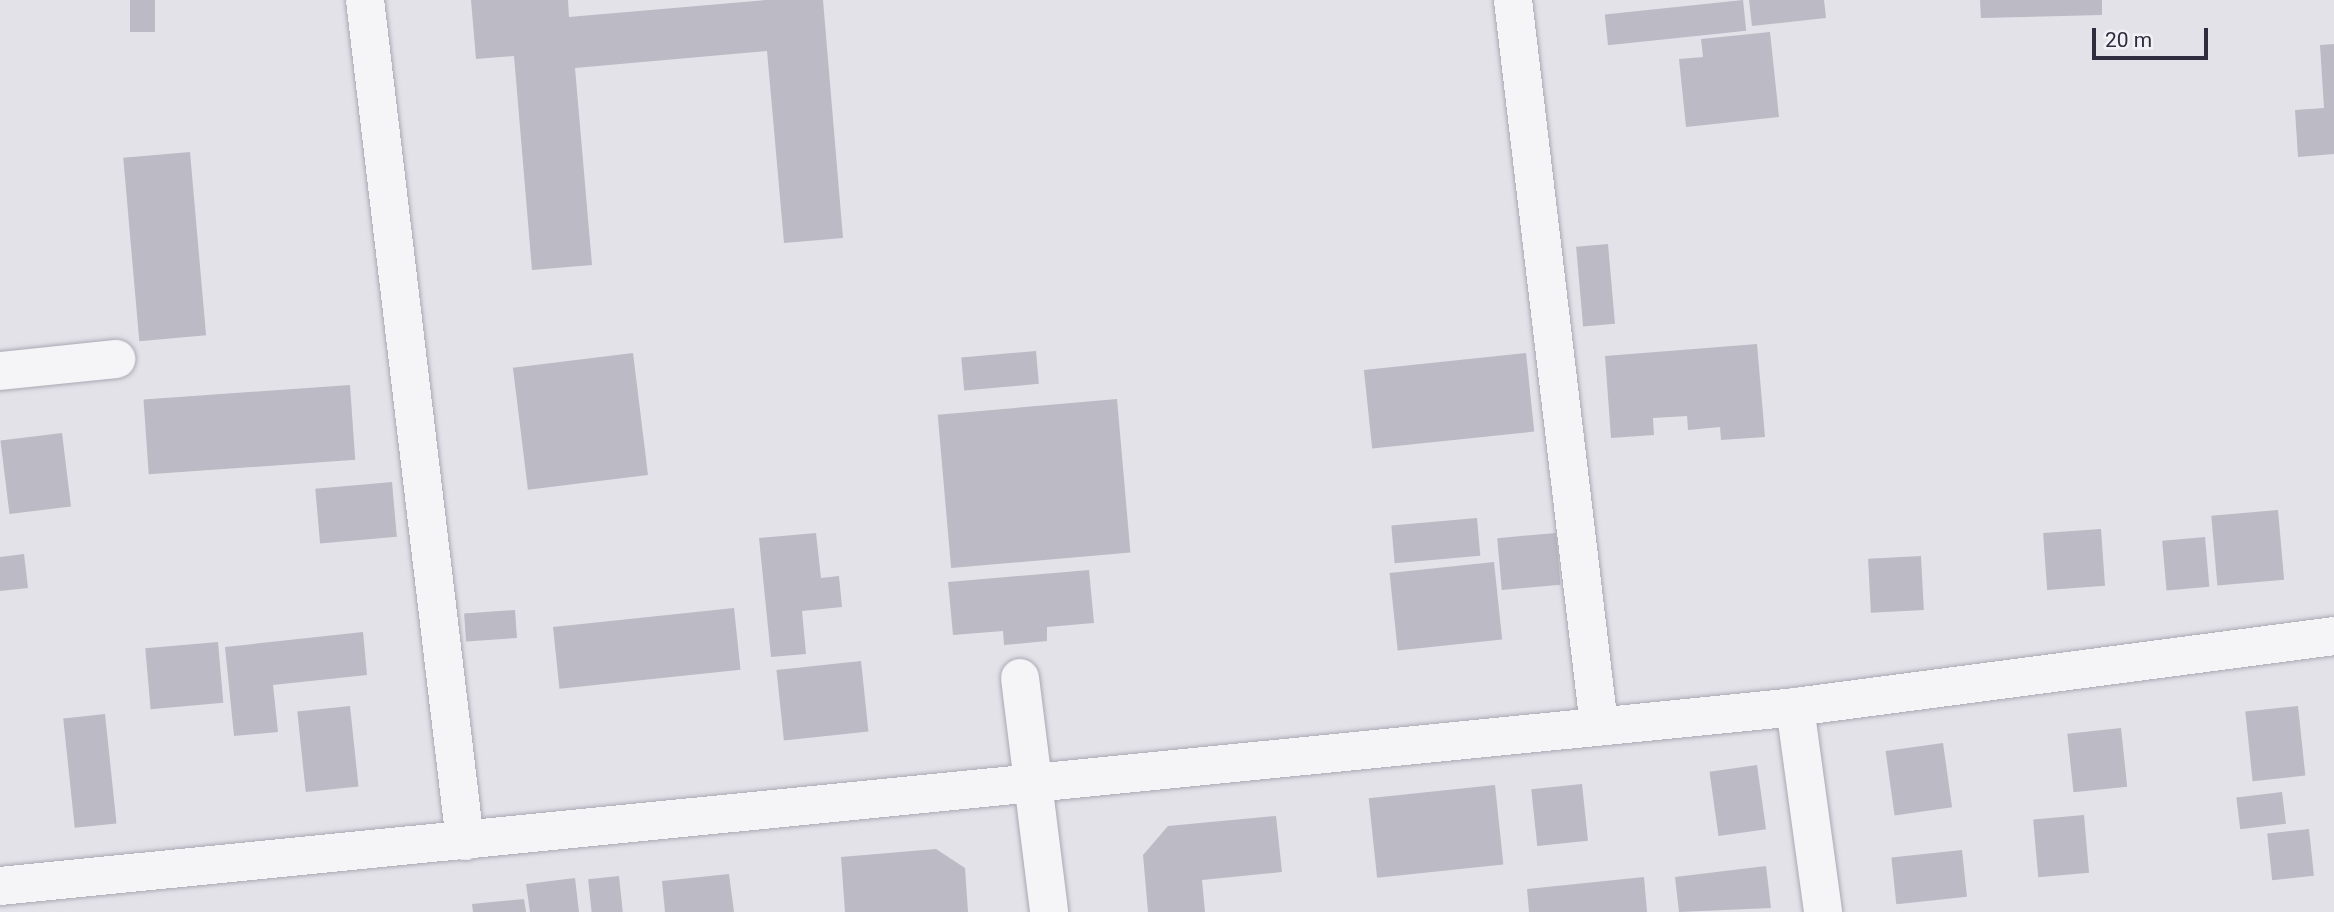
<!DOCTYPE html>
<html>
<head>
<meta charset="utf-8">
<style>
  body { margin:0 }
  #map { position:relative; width:2334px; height:912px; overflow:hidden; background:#e3e2e9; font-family:Roboto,sans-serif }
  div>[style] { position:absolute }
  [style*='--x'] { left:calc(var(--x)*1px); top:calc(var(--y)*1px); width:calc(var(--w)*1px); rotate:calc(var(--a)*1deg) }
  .building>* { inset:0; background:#bcbac5; transform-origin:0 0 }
  .roads { filter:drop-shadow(0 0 2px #aaa8b3) drop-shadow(0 0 2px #aaa8b3) }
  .minor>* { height:38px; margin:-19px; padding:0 19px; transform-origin:19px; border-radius:19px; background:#f5f4f7 }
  span { translate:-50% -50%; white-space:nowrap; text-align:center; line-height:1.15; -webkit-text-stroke:5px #f2f1f6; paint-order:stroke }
  .scale { position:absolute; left:2092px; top:28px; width:116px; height:32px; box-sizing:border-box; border:4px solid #302c3f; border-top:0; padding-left:9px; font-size:21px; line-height:24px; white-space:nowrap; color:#302c3f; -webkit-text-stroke:5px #f2f1f6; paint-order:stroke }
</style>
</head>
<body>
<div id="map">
  <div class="building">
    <div style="left:130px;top:0;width:25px;height:32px"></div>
    <div style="clip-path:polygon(471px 0,568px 0,569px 17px,766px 0,823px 0,843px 238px,784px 243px,767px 51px,575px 68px,592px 265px,532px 270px,514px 56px,476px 59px)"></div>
    <div style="left:1743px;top:0;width:31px;height:139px;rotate:84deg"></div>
    <div style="clip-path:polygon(1749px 0,1824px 0,1826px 18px,1752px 26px)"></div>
    <div style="clip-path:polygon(1980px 0,2102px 0,2102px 15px,1981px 18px)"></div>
    <div style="clip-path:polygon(1770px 32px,1779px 117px,1686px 127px,1679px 59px,1703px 57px,1701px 39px)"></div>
    <div style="clip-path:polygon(2334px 44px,2334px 154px,2298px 157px,2295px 110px,2324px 108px,2320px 45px)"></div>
    <div style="left:190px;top:152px;width:184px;height:67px;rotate:85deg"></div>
    <div style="left:1608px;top:244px;width:80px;height:32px;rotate:85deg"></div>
    <div style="clip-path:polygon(1757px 344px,1765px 437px,1721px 440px,1720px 427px,1688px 430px,1687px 416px,1653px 418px,1654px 435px,1611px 438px,1605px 356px)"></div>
    <div style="left:1036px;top:351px;width:33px;height:75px;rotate:85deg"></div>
    <div style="left:633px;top:353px;width:123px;height:121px;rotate:83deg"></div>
    <div style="left:1526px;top:353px;width:79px;height:163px;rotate:84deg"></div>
    <div style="left:350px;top:385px;width:75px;height:207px;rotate:86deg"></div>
    <div style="left:1117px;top:399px;width:154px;height:180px;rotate:85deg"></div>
    <div style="left:62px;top:433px;width:74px;height:62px;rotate:83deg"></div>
    <div style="left:392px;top:482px;width:55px;height:77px;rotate:85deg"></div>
    <div style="left:2278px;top:510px;width:70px;height:67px;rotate:85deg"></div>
    <div style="left:1477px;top:518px;width:38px;height:86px;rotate:85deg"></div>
    <div style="left:2101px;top:529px;width:57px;height:58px;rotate:86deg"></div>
    <div style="clip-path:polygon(816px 533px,821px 578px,839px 576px,842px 607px,802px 611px,806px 654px,771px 657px,759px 538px)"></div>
    <div style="left:1556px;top:533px;width:52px;height:59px;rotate:85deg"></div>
    <div style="left:2205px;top:537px;width:50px;height:43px;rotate:85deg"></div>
    <div style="clip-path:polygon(24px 554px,28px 588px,0 591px,0 557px)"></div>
    <div style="left:1921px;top:556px;width:54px;height:53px;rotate:87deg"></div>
    <div style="left:1494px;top:562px;width:78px;height:105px;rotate:84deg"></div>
    <div style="clip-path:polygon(1089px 570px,1094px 623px,1047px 627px,1047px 641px,1004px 645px,1003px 631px,953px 635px,948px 582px)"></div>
    <div style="left:734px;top:608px;width:62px;height:182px;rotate:84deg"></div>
    <div style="left:515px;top:610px;width:28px;height:51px;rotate:86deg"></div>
    <div style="clip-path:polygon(363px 632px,367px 675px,273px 685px,278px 732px,234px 736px,225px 647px)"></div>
    <div style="left:218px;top:642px;width:61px;height:73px;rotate:85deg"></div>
    <div style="left:861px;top:661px;width:71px;height:85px;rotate:84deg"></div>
    <div style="left:350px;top:706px;width:81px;height:53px;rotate:84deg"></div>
    <div style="left:2298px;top:706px;width:70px;height:53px;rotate:84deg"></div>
    <div style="left:105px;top:714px;width:110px;height:42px;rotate:84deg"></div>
    <div style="left:2121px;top:728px;width:59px;height:54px;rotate:84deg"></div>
    <div style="left:1943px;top:743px;width:65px;height:58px;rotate:82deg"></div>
    <div style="left:1757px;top:765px;width:65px;height:48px;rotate:82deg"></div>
    <div style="left:1582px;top:784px;width:57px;height:51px;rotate:84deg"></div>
    <div style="left:1495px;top:785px;width:80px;height:127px;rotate:84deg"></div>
    <div style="left:2282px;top:792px;width:32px;height:46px;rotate:83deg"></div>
    <div style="left:2084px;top:815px;width:58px;height:51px;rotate:85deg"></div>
    <div style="clip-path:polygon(1276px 816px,1282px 872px,1202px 880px,1205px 912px,1148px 912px,1143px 855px,1168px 826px)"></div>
    <div style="left:2309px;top:829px;width:47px;height:42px;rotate:84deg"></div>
    <div style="clip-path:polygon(936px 849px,965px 868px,968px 912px,845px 912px,841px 857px)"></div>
    <div style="left:1962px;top:850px;width:47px;height:71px;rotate:84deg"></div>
    <div style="clip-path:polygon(1766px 866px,1771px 908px,1679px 912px,1675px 877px)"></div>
    <div style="clip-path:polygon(729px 874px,734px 912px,665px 912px,662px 881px)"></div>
    <div style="left:619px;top:876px;width:36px;height:31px;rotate:84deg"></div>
    <div style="clip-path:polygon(1644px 877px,1647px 912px,1529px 912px,1527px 889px)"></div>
    <div style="clip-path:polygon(575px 878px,579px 912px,530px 912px,526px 884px)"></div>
    <div style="clip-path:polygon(524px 899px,526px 912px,473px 912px,472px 904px)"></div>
  </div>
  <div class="roads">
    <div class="minor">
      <div style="--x:365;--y:0;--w:847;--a:83.22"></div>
      <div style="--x:1513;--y:0;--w:730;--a:83.24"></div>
      <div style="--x:0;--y:371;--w:117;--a:-5.9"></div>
      <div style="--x:1020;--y:678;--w:236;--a:82.9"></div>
      <div style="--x:1795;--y:707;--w:207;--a:82.2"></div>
      <div style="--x:0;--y:886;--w:1804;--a:-5.69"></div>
      <div style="--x:1795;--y:707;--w:544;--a:-7.5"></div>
    </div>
  </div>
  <div class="scale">20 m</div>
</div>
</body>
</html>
